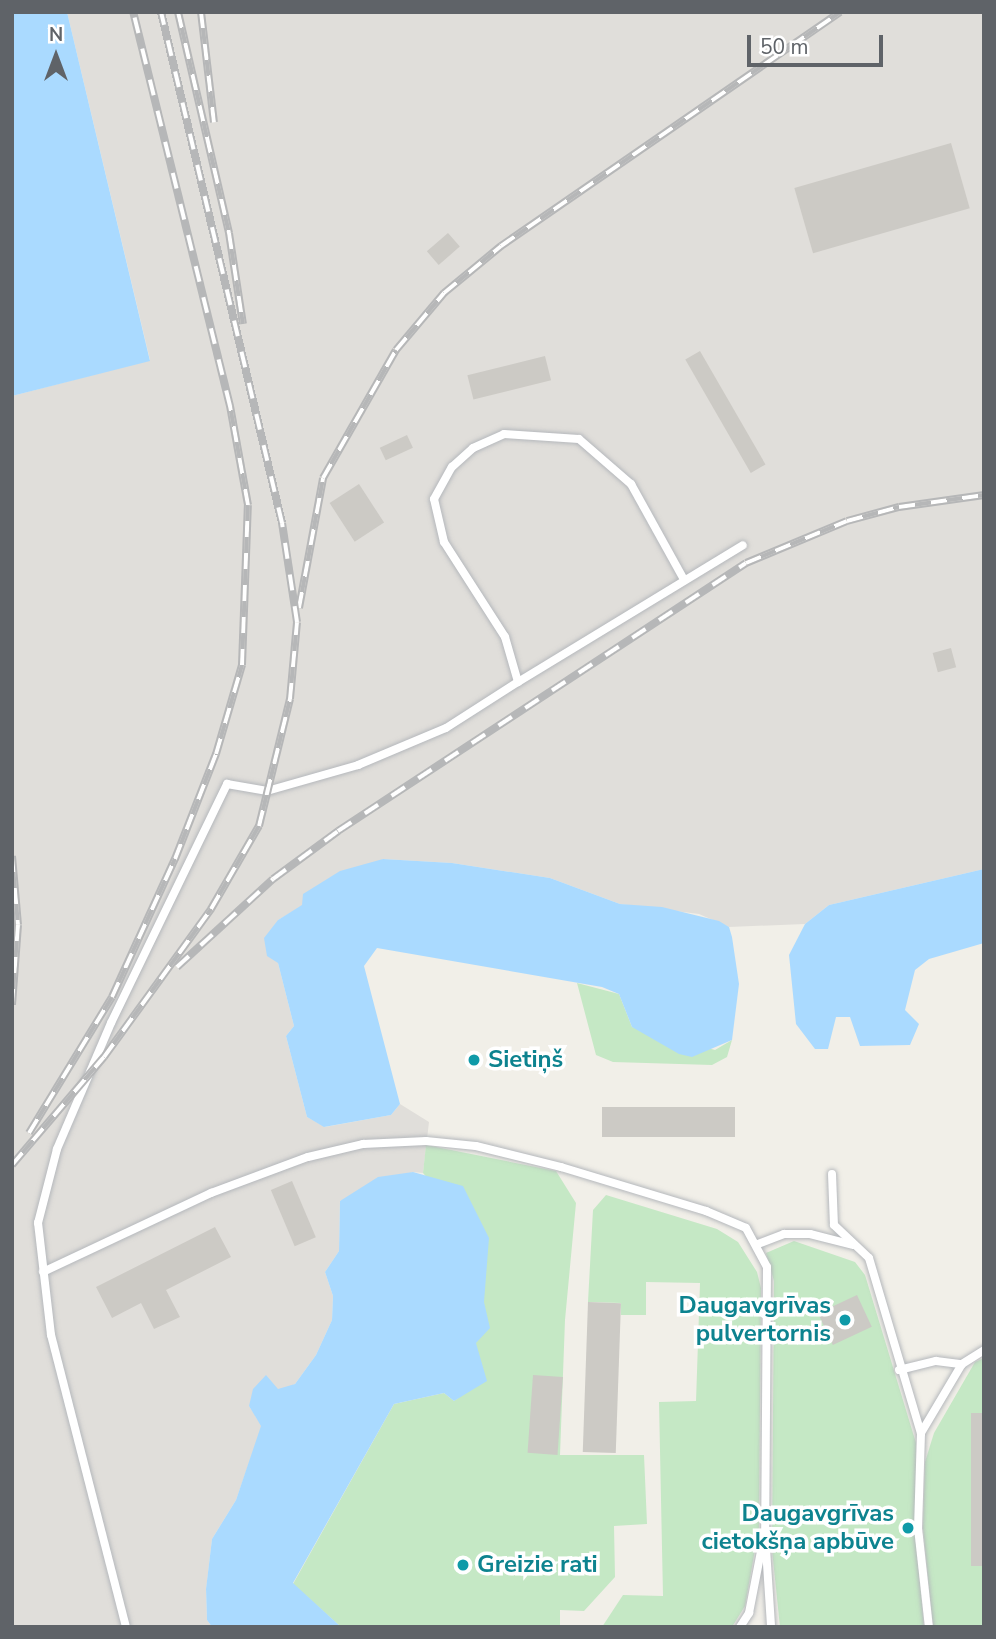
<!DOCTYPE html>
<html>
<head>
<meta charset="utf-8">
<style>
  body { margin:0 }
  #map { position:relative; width:996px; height:1639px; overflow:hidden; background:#f1efe8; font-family:"Nunito Sans",sans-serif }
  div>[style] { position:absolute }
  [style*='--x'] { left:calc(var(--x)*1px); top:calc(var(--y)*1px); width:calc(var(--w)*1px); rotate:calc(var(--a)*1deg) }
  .industrial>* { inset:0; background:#e0deda }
  .green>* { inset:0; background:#c5e8c5 }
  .water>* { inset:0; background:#aadaff }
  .building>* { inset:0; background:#cccac5; transform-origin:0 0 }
  .roads { filter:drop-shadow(0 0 2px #b5b8bc) drop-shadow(0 0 2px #b5b8bc) }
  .lane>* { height:8px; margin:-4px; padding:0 4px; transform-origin:4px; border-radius:4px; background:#fff }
  .rail>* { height:8px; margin-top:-4px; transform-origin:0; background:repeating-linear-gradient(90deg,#fff 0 16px,#b6b7b8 0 32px); box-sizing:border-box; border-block:2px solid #b6b7b8 }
  .dots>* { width:19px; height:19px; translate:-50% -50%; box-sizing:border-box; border:4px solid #fff; border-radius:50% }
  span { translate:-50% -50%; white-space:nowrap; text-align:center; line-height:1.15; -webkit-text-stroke:7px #fff; paint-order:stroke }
  .culture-label { font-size:24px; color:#0d838f; font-weight:700 }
  .left { translate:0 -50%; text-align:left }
  .right { translate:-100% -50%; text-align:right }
  .frame { position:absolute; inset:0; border:14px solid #5f6368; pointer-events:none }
  .north { position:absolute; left:21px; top:21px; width:70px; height:70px; -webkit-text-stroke:5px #fff; paint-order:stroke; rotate:0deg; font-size:19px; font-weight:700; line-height:28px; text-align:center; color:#5f6368 }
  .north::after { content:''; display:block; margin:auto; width:24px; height:32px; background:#5f6368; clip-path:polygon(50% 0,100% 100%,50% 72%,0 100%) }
  .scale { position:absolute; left:747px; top:35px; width:136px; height:32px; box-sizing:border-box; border:4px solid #5f6368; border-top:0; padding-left:9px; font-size:21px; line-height:24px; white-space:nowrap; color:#5f6368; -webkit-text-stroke:5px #fff; paint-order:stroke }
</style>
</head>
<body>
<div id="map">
  <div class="industrial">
    <div style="clip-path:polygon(67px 12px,984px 12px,984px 869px,829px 905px,805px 924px,729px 927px,699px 914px,620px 904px,550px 878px,452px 863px,383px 859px,278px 920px,278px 963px,294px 1026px,286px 1036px,307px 1117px,325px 1127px,391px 1115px,400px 1104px,429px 1122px,423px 1173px,413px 1172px,340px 1201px,339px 1251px,325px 1272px,333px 1296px,332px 1320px,316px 1355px,295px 1384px,249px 1406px,262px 1426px,236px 1500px,212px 1539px,206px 1590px,207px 1620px,212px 1627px,12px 1627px,12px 396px,150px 360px)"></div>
  </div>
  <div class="green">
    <div style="clip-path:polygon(577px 983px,619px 994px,632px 1027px,715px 1050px,732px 1040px,727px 1057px,712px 1065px,613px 1062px,596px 1055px)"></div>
    <div style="clip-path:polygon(426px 1145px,556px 1171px,576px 1203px,565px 1320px,560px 1455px,644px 1455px,647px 1524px,614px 1526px,615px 1577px,584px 1611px,560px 1610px,560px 1627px,341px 1627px,293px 1584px,394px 1404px,444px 1393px,454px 1401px,470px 1389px,475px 1343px,436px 1188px,423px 1173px)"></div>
    <div style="clip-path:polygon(606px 1195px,717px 1229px,738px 1242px,757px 1272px,761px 1288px,759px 1527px,745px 1606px,732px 1627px,602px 1627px,623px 1595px,663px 1596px,659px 1402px,696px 1401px,700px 1283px,646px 1282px,646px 1315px,621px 1315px,621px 1303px,588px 1302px,593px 1210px)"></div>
    <div style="clip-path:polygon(794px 1241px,855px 1262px,865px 1275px,916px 1443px,915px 1529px,924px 1627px,780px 1627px,772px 1550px,774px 1281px,766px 1253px)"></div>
    <div style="clip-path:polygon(984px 1358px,984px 1627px,933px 1627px,923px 1528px,925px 1462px,934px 1433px,975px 1362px)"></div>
  </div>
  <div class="water">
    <div style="clip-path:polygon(12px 12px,67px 12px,150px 361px,12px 396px)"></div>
    <div style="clip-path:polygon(383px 859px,452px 863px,550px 878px,620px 904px,662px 907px,719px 921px,729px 927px,732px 937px,739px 984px,732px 1040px,692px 1057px,679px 1054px,632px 1027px,619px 994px,602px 987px,377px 948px,364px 966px,400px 1104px,391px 1115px,324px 1127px,307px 1117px,286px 1036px,294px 1026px,278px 963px,267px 956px,264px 938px,278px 920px,302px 905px,303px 894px,340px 871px)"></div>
    <div style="clip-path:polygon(984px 869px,984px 943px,929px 959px,915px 970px,905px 1010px,919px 1024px,910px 1045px,860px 1046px,850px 1017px,836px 1017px,828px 1049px,815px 1049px,796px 1024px,789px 955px,805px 924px,829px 905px)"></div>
    <div style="clip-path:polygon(413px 1172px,463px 1186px,489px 1238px,484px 1302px,490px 1328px,476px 1343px,487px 1381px,454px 1401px,444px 1393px,394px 1404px,293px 1583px,341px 1627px,212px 1627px,207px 1620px,206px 1589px,212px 1539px,236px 1500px,261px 1426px,249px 1406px,253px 1389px,266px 1375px,278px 1389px,295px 1384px,316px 1355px,332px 1320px,333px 1296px,325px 1272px,339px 1251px,340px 1201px,378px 1177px)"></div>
  </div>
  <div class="building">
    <div style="left:951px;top:143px;width:68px;height:163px;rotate:74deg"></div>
    <div style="left:448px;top:233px;width:18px;height:28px;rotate:49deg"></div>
    <div style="left:700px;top:351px;width:131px;height:17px;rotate:60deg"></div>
    <div style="left:545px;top:356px;width:25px;height:80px;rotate:76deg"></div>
    <div style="left:407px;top:435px;width:14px;height:30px;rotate:65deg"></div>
    <div style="left:359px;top:484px;width:46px;height:35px;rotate:57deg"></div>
    <div style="left:951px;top:648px;width:20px;height:19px;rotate:75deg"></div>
    <div style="left:735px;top:1107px;width:30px;height:133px;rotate:90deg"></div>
    <div style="left:292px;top:1181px;width:61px;height:23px;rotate:67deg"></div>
    <div style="clip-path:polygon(215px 1227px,231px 1257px,166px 1290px,180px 1317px,154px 1329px,141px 1303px,112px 1318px,96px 1287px)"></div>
    <div style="left:857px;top:1295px;width:35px;height:43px;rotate:65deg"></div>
    <div style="left:588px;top:1302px;width:33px;height:150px;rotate:2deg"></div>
    <div style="left:533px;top:1375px;width:30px;height:78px;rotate:4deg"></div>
    <div style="left:971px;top:1413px;width:13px;height:153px"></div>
  </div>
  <div class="roads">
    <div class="lane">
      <div style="--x:518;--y:682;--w:263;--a:-31.3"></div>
      <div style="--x:832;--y:1174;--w:51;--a:87.8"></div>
      <div style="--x:834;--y:1225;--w:48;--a:43.3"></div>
      <div style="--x:869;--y:1258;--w:183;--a:73.5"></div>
      <div style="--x:921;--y:1433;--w:95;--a:91.8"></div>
      <div style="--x:918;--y:1528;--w:100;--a:83.7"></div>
      <div style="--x:758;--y:1244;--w:28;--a:-21"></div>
      <div style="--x:784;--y:1234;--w:26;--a:0"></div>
      <div style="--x:810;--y:1234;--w:44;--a:14.3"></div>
      <div style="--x:43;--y:1272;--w:186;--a:-25.2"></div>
      <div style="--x:211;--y:1193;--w:103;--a:-20.4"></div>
      <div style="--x:308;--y:1157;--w:57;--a:-13.3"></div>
      <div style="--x:363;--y:1144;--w:63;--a:-2.7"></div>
      <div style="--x:426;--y:1141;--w:50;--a:5.7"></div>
      <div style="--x:476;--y:1146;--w:88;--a:13.9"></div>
      <div style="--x:561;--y:1167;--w:152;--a:16.9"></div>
      <div style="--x:706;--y:1211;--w:43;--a:23"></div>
      <div style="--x:746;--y:1228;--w:44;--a:61.7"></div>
      <div style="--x:767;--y:1267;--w:266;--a:90.4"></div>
      <div style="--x:765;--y:1533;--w:94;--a:86.3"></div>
      <div style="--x:899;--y:1370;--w:38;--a:-14"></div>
      <div style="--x:936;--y:1361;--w:26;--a:7"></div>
      <div style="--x:921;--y:1433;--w:80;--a:-59.3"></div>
      <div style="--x:962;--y:1364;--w:26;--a:-32"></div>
      <div style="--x:126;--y:1627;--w:301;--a:-104.4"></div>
      <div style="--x:51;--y:1335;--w:113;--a:-96.6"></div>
      <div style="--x:38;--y:1223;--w:76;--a:-75.6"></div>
      <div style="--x:57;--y:1149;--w:137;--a:-66.8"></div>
      <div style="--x:111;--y:1023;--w:266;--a:-64.1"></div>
      <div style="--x:227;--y:784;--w:41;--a:9.9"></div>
      <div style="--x:267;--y:791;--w:95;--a:-15.9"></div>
      <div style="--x:358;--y:765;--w:95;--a:-22.8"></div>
      <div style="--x:446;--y:728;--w:85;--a:-32.6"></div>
      <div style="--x:518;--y:682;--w:47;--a:-106.1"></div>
      <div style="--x:505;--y:637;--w:113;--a:-122.7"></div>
      <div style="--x:444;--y:542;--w:44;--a:-103.1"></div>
      <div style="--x:434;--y:499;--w:37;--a:-61"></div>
      <div style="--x:452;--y:467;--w:28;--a:-42"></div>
      <div style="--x:473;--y:448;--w:34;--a:-24"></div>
      <div style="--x:504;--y:434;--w:75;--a:3.8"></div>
      <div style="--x:579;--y:439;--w:69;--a:40.9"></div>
      <div style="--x:631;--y:484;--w:107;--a:61"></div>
      <div style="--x:740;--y:1627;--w:17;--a:-57"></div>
      <div style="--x:749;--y:1613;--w:68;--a:-79"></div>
    </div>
  </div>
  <div class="rail">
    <div style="--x:178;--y:12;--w:227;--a:77"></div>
    <div style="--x:229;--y:233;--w:92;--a:81.3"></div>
    <div style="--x:201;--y:12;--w:111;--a:83.3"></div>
    <div style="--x:299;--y:608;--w:132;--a:-79.5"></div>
    <div style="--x:323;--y:478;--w:147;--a:-60.3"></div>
    <div style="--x:396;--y:350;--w:75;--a:-49.9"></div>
    <div style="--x:444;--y:293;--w:74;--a:-39.5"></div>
    <div style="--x:501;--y:246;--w:412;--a:-34.6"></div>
    <div style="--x:12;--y:856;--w:69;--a:85"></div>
    <div style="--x:18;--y:925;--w:80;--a:94.3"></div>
    <div style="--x:177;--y:967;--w:130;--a:-42.5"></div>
    <div style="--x:273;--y:879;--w:81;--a:-36.4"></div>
    <div style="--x:338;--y:831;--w:488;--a:-33.3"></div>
    <div style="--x:746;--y:563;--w:109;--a:-22.6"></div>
    <div style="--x:847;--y:521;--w:54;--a:-15.1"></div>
    <div style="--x:899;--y:507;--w:86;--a:-8"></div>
    <div style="--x:29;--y:1133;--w:159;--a:-58.6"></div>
    <div style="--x:112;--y:997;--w:152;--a:-65.5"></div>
    <div style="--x:175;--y:859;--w:113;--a:-68.7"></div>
    <div style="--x:216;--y:754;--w:93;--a:-73.7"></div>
    <div style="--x:242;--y:665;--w:160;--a:-87.9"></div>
    <div style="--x:248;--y:505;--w:101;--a:-100.3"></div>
    <div style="--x:230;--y:406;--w:406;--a:-103.8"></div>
    <div style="--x:12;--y:1165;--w:142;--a:-49.6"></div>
    <div style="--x:104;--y:1057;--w:183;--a:-54.1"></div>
    <div style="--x:211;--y:909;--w:96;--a:-60"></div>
    <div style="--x:259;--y:826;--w:131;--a:-76.3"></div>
    <div style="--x:290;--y:699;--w:77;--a:-84.8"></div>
    <div style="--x:297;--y:622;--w:100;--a:-98.6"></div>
    <div style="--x:282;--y:523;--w:525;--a:-103.32"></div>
  </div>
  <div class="dots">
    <div style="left:474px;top:1060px;background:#0f9aa8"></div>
    <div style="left:845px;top:1320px;background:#0f9aa8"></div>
    <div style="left:908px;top:1528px;background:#0f9aa8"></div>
    <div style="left:463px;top:1565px;background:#0f9aa8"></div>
  </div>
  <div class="culture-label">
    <span class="left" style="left:488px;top:1060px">Sietiņš</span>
    <span class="right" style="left:831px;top:1320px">Daugavgrīvas<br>pulvertornis</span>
    <span class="right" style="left:894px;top:1528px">Daugavgrīvas<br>cietokšņa apbūve</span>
    <span class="left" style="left:477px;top:1565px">Greizie rati</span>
  </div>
  <div class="frame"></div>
  <div class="north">N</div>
  <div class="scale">50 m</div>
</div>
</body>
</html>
